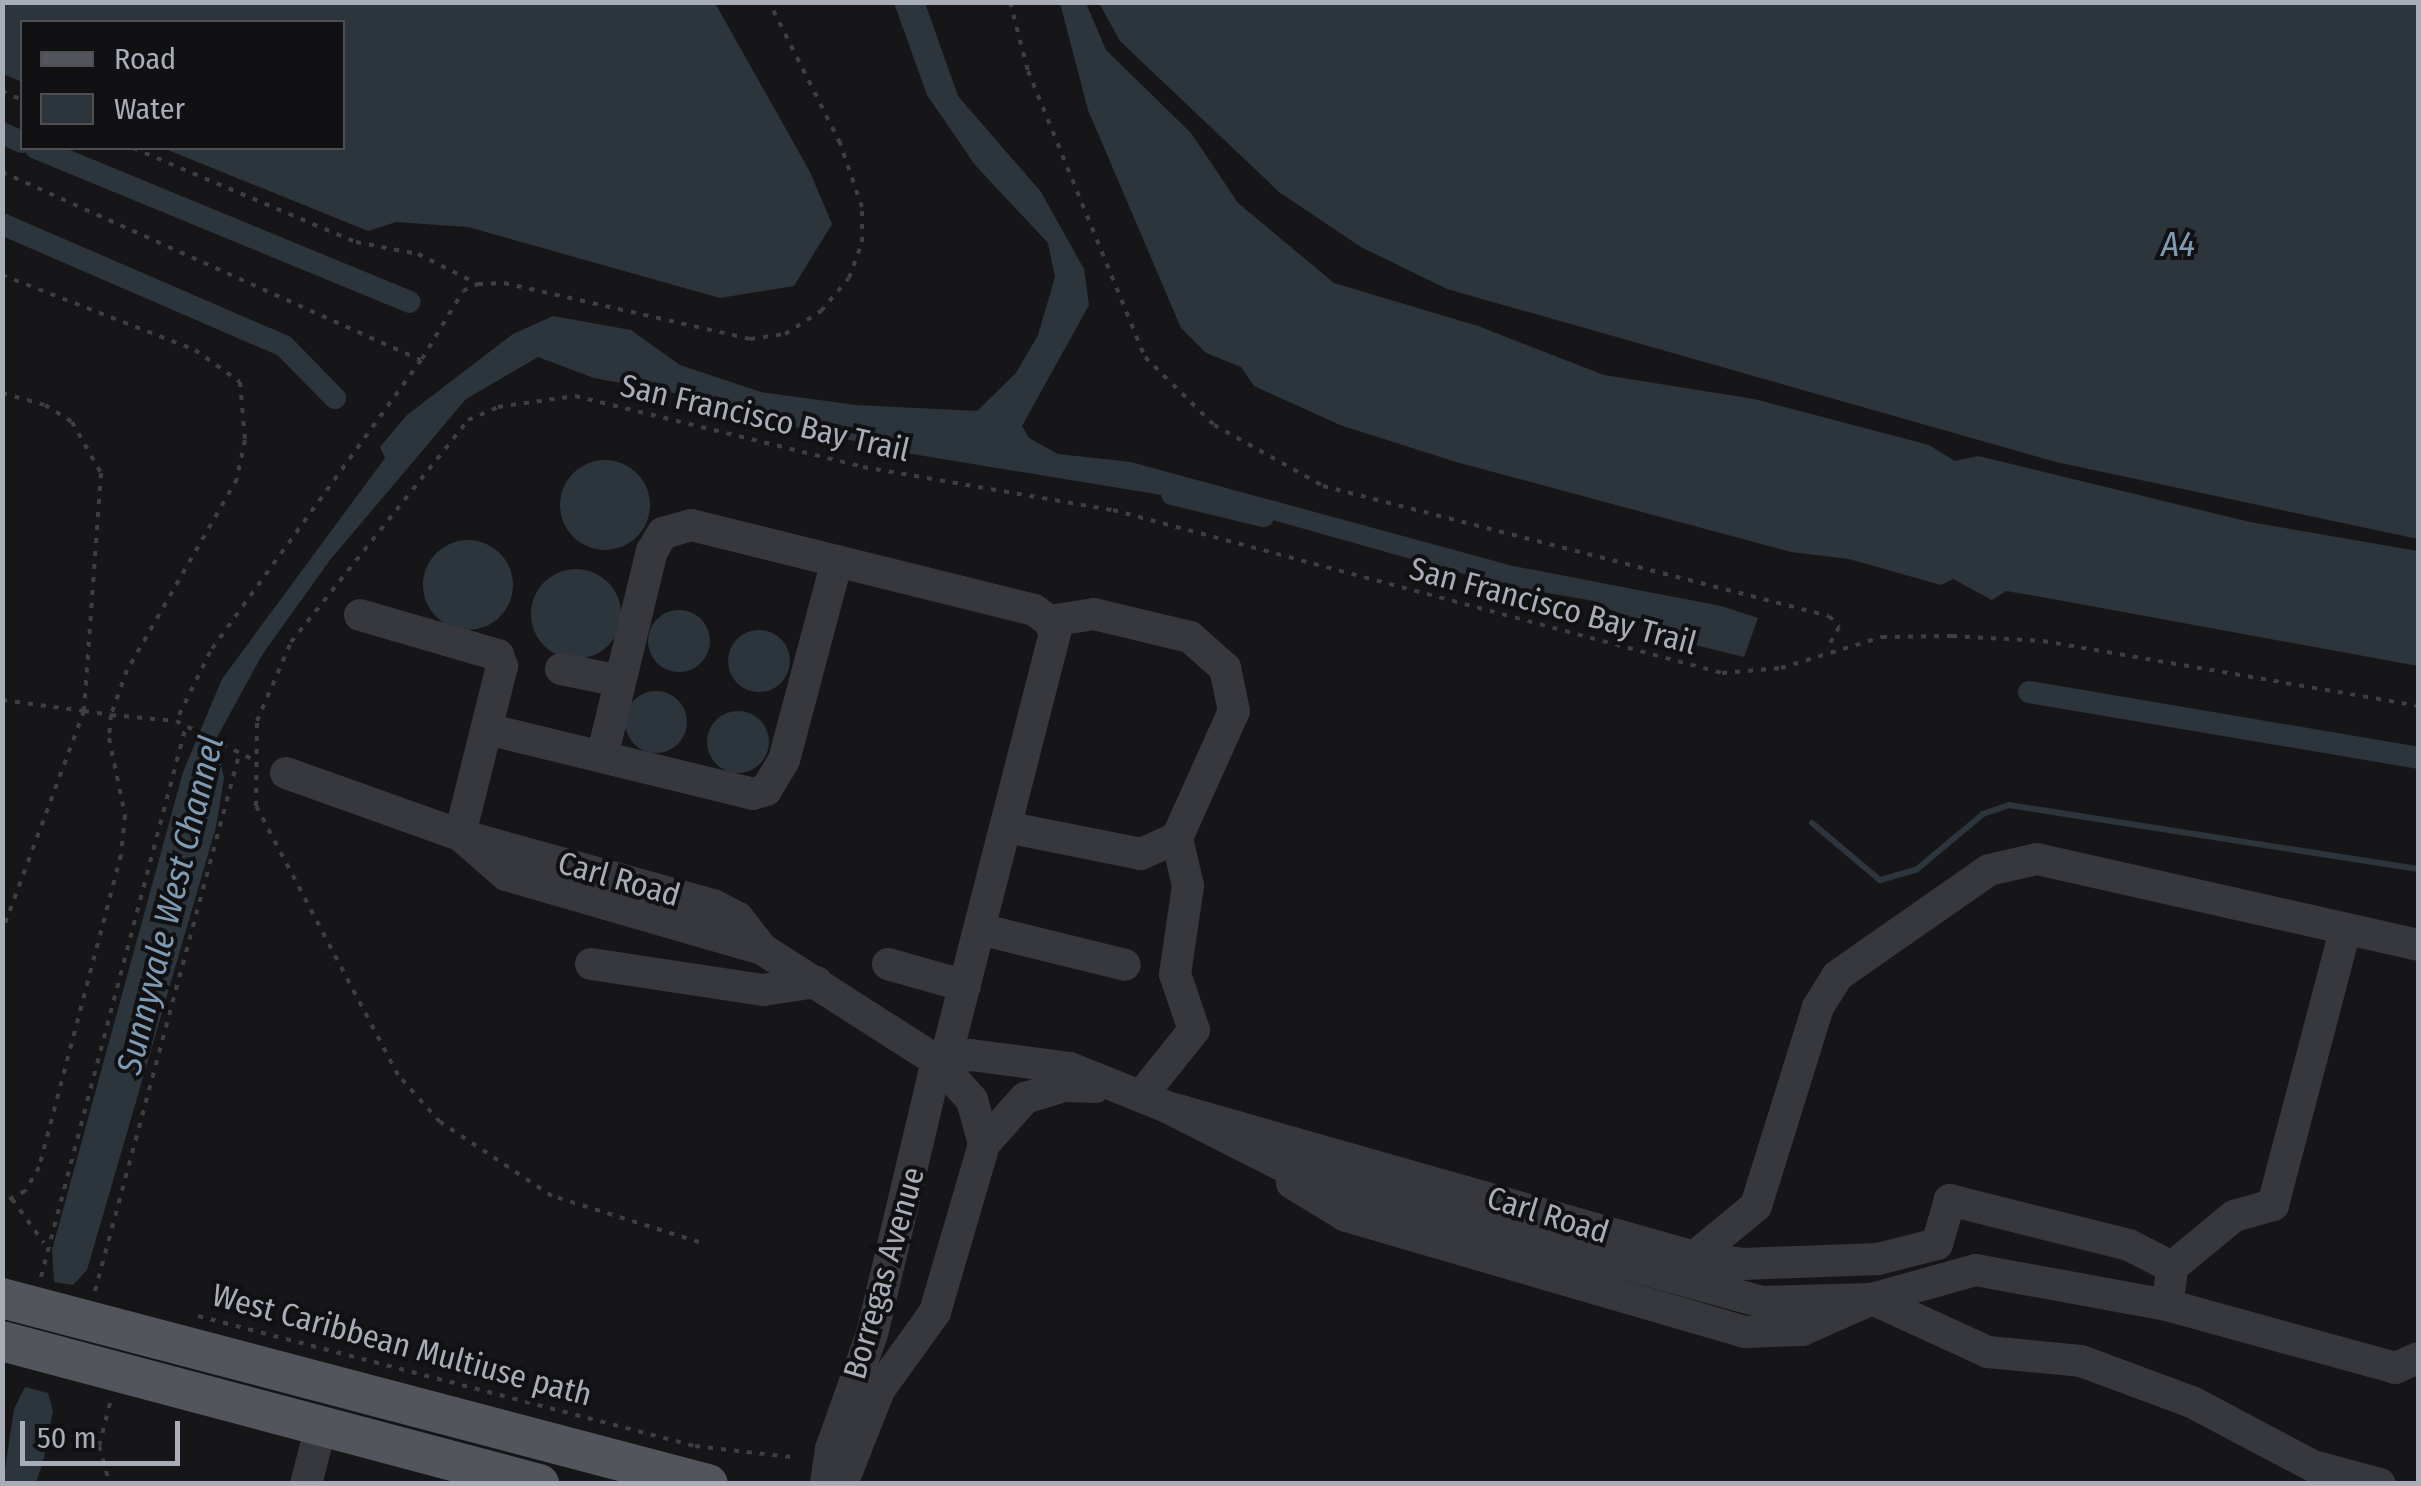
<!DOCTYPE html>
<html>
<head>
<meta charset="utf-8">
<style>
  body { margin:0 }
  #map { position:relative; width:2421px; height:1486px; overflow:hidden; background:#161618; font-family:"Fira Sans Condensed",sans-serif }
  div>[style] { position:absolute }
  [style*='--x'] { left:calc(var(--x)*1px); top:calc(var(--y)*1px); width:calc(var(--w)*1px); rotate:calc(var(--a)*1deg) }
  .water>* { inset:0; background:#2c353c }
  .round { border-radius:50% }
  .stream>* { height:6px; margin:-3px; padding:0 3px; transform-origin:3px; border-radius:3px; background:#2c353c }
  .canal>* { height:22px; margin:-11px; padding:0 11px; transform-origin:11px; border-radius:11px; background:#2c353c }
  .path>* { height:4px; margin-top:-2px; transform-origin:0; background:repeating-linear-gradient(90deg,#3d3f44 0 5px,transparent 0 13px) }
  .minor>* { height:32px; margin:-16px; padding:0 16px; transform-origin:16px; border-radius:16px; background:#37383d }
  .major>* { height:40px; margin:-20px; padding:0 20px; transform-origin:20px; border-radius:20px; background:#53555c }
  span { translate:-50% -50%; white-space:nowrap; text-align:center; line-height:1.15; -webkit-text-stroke:8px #111113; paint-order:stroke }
  .street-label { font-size:32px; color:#a8adb8 }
  .water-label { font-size:35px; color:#7f9bb3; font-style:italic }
  .frame { position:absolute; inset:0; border:5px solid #a8adb8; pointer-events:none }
  .legend { position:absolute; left:20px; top:20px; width:325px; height:130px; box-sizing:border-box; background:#111113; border:2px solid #4d4f55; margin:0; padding:12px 18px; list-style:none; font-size:30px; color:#a8adb8 }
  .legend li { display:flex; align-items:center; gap:20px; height:50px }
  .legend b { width:50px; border:2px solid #4d4f55 }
  .scale { position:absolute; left:20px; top:1421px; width:160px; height:45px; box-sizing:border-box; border:5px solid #a8adb8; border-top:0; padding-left:12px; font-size:30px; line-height:35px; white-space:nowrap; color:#a8adb8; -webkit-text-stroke:8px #111113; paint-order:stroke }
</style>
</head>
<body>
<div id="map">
  <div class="water">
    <div style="clip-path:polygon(2px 3px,715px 3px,810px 172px,832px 224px,794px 286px,720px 298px,468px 227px,396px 222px,368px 231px,163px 148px,342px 148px,342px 22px,22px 22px,22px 82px,3px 74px)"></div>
    <div style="clip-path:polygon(894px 3px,925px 3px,958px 96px,1041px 192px,1084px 269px,1089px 305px,1022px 426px,1029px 438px,1058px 454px,1131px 462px,1513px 566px,1721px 606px,1758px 618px,1744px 657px,1687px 643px,1588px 600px,1503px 585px,1216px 504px,900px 452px,795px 427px,747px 407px,594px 378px,538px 357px,466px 399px,330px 560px,262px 655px,215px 741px,224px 778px,216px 827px,87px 1270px,73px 1285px,54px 1282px,52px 1250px,183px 772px,222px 679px,385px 458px,380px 447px,407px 415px,513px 334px,553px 316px,631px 330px,680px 365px,761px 392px,856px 405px,977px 411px,1016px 373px,1038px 335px,1055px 277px,1048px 243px,975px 165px,927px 95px)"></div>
    <div style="clip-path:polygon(1060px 3px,1086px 3px,1106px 50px,1191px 133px,1238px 203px,1334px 283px,1478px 326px,1604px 375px,1754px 399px,1929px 445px,1955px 461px,1978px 456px,2250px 522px,2418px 551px,2418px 666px,2030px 595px,2006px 591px,1992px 600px,1953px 579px,1941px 585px,1849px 559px,1791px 552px,1456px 462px,1340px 425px,1254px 386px,1241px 367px,1206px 353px,1181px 328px,1088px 110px)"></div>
    <div style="clip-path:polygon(1099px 3px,2418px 3px,2418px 539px,2056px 462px,1447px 289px,1361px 247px,1279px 192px,1120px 41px)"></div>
    <div class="round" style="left:560px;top:460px;width:90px;height:90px"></div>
    <div class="round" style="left:423px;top:540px;width:90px;height:90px"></div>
    <div class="round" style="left:531px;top:569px;width:90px;height:90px"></div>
    <div class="round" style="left:648px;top:610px;width:62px;height:62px"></div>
    <div class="round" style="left:728px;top:630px;width:62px;height:62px"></div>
    <div class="round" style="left:625px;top:691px;width:62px;height:62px"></div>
    <div class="round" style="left:707px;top:711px;width:62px;height:62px"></div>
    <div style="clip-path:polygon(25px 1387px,48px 1393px,53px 1411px,44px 1458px,36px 1483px,3px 1483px,14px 1409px)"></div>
  </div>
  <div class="stream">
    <div style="--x:1812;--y:823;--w:89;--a:40"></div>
    <div style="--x:1880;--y:880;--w:37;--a:-16"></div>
    <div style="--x:1916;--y:870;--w:87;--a:-39.9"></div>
    <div style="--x:1983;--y:814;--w:28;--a:-19"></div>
    <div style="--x:2009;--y:805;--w:414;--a:8.9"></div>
  </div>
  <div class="canal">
    <div style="--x:2;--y:133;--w:22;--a:24"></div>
    <div style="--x:36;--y:148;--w:404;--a:22.4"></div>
    <div style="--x:2;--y:224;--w:307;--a:23.4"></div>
    <div style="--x:284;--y:346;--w:73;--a:45.6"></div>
    <div style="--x:1172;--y:494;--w:94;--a:13.6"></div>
    <div style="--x:2029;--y:692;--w:395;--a:9.6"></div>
  </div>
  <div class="path">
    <div style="--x:1010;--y:2;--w:71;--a:75.4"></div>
    <div style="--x:1028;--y:71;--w:309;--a:67.8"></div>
    <div style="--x:1145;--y:357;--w:97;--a:44.6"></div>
    <div style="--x:1214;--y:425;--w:125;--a:29.2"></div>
    <div style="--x:1323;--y:486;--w:522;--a:14.41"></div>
    <div style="--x:1829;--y:616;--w:15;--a:48"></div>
    <div style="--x:1839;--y:627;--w:26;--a:119"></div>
    <div style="--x:2;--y:91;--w:22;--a:24"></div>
    <div style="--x:133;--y:148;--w:242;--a:22.9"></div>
    <div style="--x:356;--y:242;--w:63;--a:11"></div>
    <div style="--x:418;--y:254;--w:65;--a:26.6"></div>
    <div style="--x:2;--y:172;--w:459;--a:24.2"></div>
    <div style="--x:421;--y:360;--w:360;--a:125.9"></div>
    <div style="--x:210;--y:652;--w:77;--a:116.2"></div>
    <div style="--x:2;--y:275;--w:207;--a:21.2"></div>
    <div style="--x:195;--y:350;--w:55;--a:35.4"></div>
    <div style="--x:240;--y:382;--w:58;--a:85.1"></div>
    <div style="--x:245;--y:440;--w:40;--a:102"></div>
    <div style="--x:237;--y:479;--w:220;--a:119.9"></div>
    <div style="--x:127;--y:670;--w:48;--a:109.6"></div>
    <div style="--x:111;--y:715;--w:65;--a:5.3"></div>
    <div style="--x:176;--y:721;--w:87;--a:26.6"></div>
    <div style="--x:422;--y:359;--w:79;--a:-58.9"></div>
    <div style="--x:463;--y:291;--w:17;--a:-25"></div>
    <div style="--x:478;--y:284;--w:26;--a:-2"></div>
    <div style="--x:504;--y:283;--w:252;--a:12.8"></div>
    <div style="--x:750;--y:339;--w:35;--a:-8"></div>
    <div style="--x:785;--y:334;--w:43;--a:-32.6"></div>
    <div style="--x:821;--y:311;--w:43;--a:-49.7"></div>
    <div style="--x:849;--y:278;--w:38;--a:-70"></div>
    <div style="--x:862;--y:242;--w:35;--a:-90"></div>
    <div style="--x:862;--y:207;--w:68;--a:-109"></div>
    <div style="--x:840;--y:143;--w:158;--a:-116.7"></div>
    <div style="--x:2;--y:393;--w:45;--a:15.6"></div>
    <div style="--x:45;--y:405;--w:32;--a:32"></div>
    <div style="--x:72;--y:422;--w:59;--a:60.4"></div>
    <div style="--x:101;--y:473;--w:239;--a:94.1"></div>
    <div style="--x:84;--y:711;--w:27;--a:8"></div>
    <div style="--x:111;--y:715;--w:23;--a:95"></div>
    <div style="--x:109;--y:738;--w:79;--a:78.3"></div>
    <div style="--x:125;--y:815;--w:40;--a:95.7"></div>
    <div style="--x:121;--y:855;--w:323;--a:104.7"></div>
    <div style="--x:39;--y:1167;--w:28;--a:120"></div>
    <div style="--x:25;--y:1191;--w:26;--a:152"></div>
    <div style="--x:2;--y:700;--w:83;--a:7.6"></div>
    <div style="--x:84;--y:711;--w:236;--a:110.4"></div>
    <div style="--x:12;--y:1199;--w:54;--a:54"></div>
    <div style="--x:699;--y:1242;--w:154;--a:-162.6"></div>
    <div style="--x:552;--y:1196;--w:134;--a:-146.5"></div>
    <div style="--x:440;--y:1122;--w:63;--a:-131.8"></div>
    <div style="--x:398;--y:1075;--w:304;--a:-117.8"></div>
    <div style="--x:256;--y:806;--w:85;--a:-89.3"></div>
    <div style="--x:257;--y:721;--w:86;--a:-66.7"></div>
    <div style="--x:291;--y:642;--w:284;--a:-51.4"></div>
    <div style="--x:468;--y:420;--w:33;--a:-23"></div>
    <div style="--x:498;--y:407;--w:78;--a:-8.1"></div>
    <div style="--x:575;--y:396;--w:297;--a:13.8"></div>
    <div style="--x:863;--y:467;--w:254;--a:9.8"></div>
    <div style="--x:1113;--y:510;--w:630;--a:14.98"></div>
    <div style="--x:1722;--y:673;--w:59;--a:-4.8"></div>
    <div style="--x:1781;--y:668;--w:106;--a:-17.1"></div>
    <div style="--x:1882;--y:637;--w:70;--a:-0.8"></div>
    <div style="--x:1952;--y:636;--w:91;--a:3.1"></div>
    <div style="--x:2043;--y:641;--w:381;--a:9.8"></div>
    <div style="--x:41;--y:1277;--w:570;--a:-75.26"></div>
    <div style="--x:95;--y:1291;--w:555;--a:-74.96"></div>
    <div style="--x:198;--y:1316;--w:514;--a:14.66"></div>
    <div style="--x:695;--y:1446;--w:96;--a:6.6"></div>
    <div style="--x:110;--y:1403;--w:44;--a:104.3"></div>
    <div style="--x:99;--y:1446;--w:40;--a:74"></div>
  </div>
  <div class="minor">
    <div style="--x:360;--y:615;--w:144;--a:16.2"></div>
    <div style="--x:498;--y:655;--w:12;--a:70"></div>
    <div style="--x:502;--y:666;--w:174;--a:104"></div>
    <div style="--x:1049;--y:621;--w:46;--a:-8.8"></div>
    <div style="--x:1094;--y:614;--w:99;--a:13.5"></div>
    <div style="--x:1190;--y:637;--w:47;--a:41.5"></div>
    <div style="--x:1225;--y:668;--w:44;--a:78.2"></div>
    <div style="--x:1234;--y:711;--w:139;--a:114.2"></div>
    <div style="--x:1177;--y:838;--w:49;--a:77.1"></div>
    <div style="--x:1188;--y:886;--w:89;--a:98.4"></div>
    <div style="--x:1175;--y:974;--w:59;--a:71.3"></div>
    <div style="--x:1194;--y:1030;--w:83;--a:128.7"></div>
    <div style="--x:561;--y:669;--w:60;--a:11.5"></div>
    <div style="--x:487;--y:729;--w:274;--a:13.7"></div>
    <div style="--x:753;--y:794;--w:14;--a:-17"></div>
    <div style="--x:766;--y:790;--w:35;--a:-59"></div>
    <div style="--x:784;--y:760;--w:206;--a:-75.1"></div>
    <div style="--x:602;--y:757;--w:212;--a:-76.4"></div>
    <div style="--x:652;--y:551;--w:21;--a:-59"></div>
    <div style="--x:663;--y:533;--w:29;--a:-16"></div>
    <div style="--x:691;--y:525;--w:353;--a:13.9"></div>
    <div style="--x:1034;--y:610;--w:19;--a:36"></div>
    <div style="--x:1049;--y:621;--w:13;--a:63"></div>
    <div style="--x:1055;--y:633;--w:440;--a:104.4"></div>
    <div style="--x:286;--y:773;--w:185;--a:19.6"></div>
    <div style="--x:460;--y:835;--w:263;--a:15.5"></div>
    <div style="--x:713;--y:905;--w:28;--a:27"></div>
    <div style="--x:738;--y:918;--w:39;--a:52"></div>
    <div style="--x:1006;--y:827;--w:138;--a:11.3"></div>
    <div style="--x:1141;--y:854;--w:39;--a:-24"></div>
    <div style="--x:460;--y:835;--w:61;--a:41"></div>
    <div style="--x:506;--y:875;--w:266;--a:16.1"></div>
    <div style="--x:762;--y:949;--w:208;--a:32.6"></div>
    <div style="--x:937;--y:1061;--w:34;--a:-10"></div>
    <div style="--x:970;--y:1055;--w:101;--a:7.4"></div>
    <div style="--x:1070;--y:1068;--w:105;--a:21.9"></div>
    <div style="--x:980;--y:929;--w:149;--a:13.9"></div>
    <div style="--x:591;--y:964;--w:174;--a:8.6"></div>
    <div style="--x:763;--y:990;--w:54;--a:-8.6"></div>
    <div style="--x:888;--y:964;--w:80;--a:15.9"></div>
    <div style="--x:937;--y:1061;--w:52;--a:48.1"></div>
    <div style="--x:972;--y:1100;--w:46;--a:74.7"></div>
    <div style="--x:1292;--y:1183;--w:63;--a:31.4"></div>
    <div style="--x:1346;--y:1216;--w:416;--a:16.2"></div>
    <div style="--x:1745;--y:1332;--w:57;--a:-2"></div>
    <div style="--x:1802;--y:1330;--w:77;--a:-23.9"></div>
    <div style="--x:1872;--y:1299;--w:128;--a:24.6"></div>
    <div style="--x:1988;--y:1352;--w:93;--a:5.5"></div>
    <div style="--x:2081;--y:1361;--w:118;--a:20.3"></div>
    <div style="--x:2192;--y:1402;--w:137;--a:27.9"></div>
    <div style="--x:2313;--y:1466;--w:69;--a:15"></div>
    <div style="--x:1694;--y:1257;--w:80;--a:-39.4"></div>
    <div style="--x:1756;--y:1206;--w:208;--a:-72.7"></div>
    <div style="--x:1818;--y:1007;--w:36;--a:-58"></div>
    <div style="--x:1837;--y:976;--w:185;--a:-34.9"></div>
    <div style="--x:1989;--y:870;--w:49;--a:-12.9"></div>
    <div style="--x:2037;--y:859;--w:391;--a:12.7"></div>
    <div style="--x:2172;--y:1267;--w:48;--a:-152.9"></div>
    <div style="--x:2129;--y:1245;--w:185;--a:-165.9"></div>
    <div style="--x:1950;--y:1200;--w:46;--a:106.5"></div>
    <div style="--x:1937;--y:1244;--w:61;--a:165.7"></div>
    <div style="--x:1878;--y:1259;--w:134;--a:177.9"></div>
    <div style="--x:1744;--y:1264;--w:50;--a:-172"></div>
    <div style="--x:1694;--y:1257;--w:548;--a:-164.11"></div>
    <div style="--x:1167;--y:1107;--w:146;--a:26.9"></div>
    <div style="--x:1297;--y:1173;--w:482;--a:15.5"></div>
    <div style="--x:1761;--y:1302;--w:111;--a:-1.5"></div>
    <div style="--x:1872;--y:1299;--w:108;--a:-15.6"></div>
    <div style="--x:1976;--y:1270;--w:194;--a:10.4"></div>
    <div style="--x:2167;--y:1305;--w:237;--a:15.4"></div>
    <div style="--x:2395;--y:1368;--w:25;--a:-23"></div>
    <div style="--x:2170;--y:1286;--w:19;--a:-84"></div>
    <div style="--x:2172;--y:1267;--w:80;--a:-39.4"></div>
    <div style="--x:2234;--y:1216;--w:41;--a:-15.8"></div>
    <div style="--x:2273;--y:1205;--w:283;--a:-75.3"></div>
    <div style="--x:306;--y:1484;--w:60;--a:-75.5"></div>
    <div style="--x:826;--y:1484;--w:35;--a:-82"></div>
    <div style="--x:831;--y:1449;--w:122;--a:-70.4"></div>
    <div style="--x:872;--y:1334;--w:281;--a:-76.6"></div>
    <div style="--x:842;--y:1484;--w:101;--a:-68.5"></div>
    <div style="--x:879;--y:1390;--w:96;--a:-54.3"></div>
    <div style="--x:935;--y:1312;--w:175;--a:-73.7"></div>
    <div style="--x:984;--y:1144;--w:62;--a:-48.3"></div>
    <div style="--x:1025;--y:1098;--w:41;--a:-17.1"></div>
    <div style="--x:1064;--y:1086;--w:31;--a:2"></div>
  </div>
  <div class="major">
    <div style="--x:2;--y:1298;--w:730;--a:14.76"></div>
    <div style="--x:2;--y:1341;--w:556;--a:14.91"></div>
  </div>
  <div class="street-label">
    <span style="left:765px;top:418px;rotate:13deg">San Francisco Bay Trail</span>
    <span style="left:1553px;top:606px;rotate:15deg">San Francisco Bay Trail</span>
    <span style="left:619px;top:879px;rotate:16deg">Carl Road</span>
    <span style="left:1548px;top:1215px;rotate:17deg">Carl Road</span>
    <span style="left:884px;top:1273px;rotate:-74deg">Borregas Avenue</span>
    <span style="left:402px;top:1345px;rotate:15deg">West Caribbean Multiuse path</span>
  </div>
  <div class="water-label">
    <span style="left:2178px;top:244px">A4</span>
    <span style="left:170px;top:905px;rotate:-76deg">Sunnyvale West Channel</span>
  </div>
  <div class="frame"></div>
  <ul class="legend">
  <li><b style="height:12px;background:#53555c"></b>Road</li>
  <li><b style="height:28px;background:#2c353c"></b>Water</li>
  </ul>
  <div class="scale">50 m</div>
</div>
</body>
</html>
